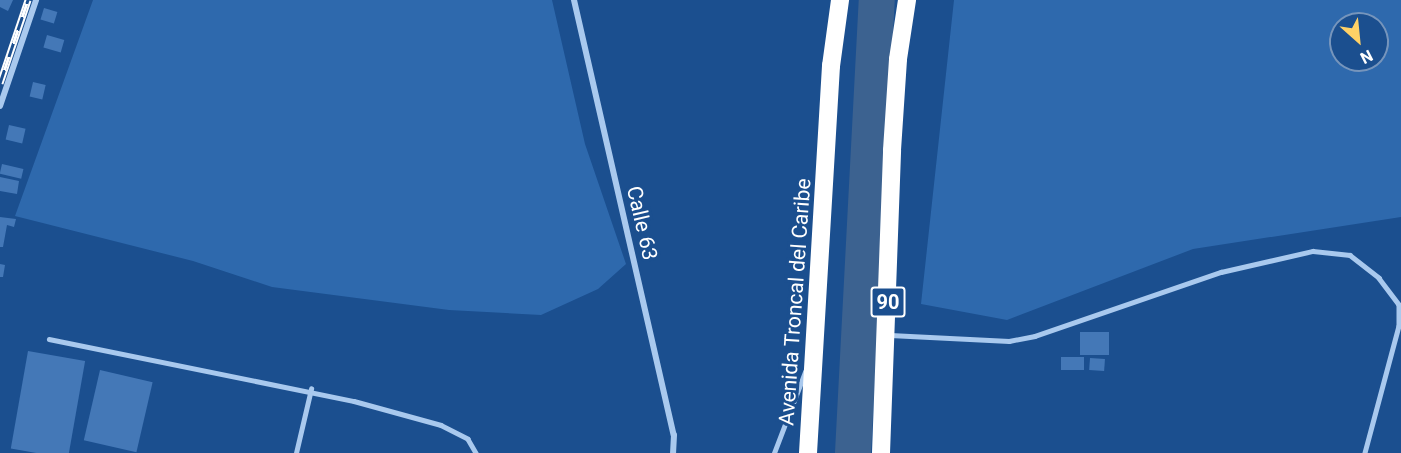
<!DOCTYPE html>
<html>
<head>
<meta charset="utf-8">
<style>
  body { margin:0 }
  #map { position:relative; width:1401px; height:453px; overflow:hidden; background:#1b4f8f; font-family:Roboto,sans-serif }
  div>[style] { position:absolute }
  [style*='--x'] { left:calc(var(--x)*1px); top:calc(var(--y)*1px); width:calc(var(--w)*1px); rotate:calc(var(--a)*1deg) }
  .green>* { inset:0; background:#2e69ad }
  .river>* { height:36px; margin:-18px; padding:0 18px; transform-origin:18px; border-radius:18px; background:#3c6290 }
  .building>* { inset:0; background:#4478b7; transform-origin:0 0 }
  .lane>* { height:4.5px; margin:-2.25px; padding:0 2.25px; transform-origin:2.25px; border-radius:2.25px; background:#a9c9ee }
  .street>* { height:6px; margin:-3px; padding:0 3px; transform-origin:3px; border-radius:3px; background:#a9c9ee }
  .highway>* { height:18px; margin:-9px; padding:0 9px; transform-origin:9px; border-radius:9px; background:#fff }
  .rail>* { height:7px; margin-top:-3.5px; transform-origin:0; background:repeating-linear-gradient(90deg,#1b4f8f 0 14px,#fff 0 28px); box-sizing:border-box; border-block:2px solid #fff }
  span { translate:-50% -50%; white-space:nowrap; text-align:center; line-height:1.15; -webkit-text-stroke:6px #1b4f8f; paint-order:stroke }
  .shield-label span { padding:2px 4px; background:#1b4f8f; border:2px solid; border-radius:4px; -webkit-text-stroke-width:0 }
  .shield-label { font-size:20px; color:#fff; font-weight:700 }
  .street-label { font-size:21px; color:#fff }
  .north { position:absolute; left:1329px; top:12px; width:60px; height:60px; box-sizing:border-box; background:#1b4f8f; border:2px solid #7695bc; border-radius:50%; rotate:153deg; font-size:16px; font-weight:700; line-height:24px; text-align:center; color:#fff }
  .north::after { content:''; display:block; margin:auto; width:21px; height:27px; background:#ffd166; clip-path:polygon(50% 0,100% 100%,50% 72%,0 100%) }
</style>
</head>
<body>
<div id="map">
  <div class="green">
    <div style="clip-path:polygon(93px 0,552px 0,585px 144px,626px 264px,598px 289px,541px 315px,449px 310px,272px 287px,193px 261px,15px 216px)"></div>
    <div style="clip-path:polygon(evenodd,954px 0,1401px 0,1401px 217px,1193px 249px,1007px 320px,921px 304px,954px 0,1341px 24px,1377px 24px,1377px 60px,1341px 60px,1341px 24px)"></div>
  </div>
  <div class="river">
    <div style="--x:853;--y:453;--w:454;--a:-87"></div>
  </div>
  <div class="building">
    <div style="clip-path:polygon(0 0,13px 0,8px 11px,0 7px)"></div>
    <div style="left:44px;top:8px;width:14px;height:12px;rotate:17deg"></div>
    <div style="left:47px;top:35px;width:18px;height:13px;rotate:16deg"></div>
    <div style="left:33px;top:82px;width:13px;height:15px;rotate:13deg"></div>
    <div style="left:9px;top:125px;width:17px;height:15px;rotate:13deg"></div>
    <div style="left:2px;top:164px;width:22px;height:10px;rotate:13deg"></div>
    <div style="clip-path:polygon(0 177px,19px 181px,17px 194px,0 191px)"></div>
    <div style="clip-path:polygon(0 217px,16px 219px,14px 227px,7px 225px,3px 247px,0 247px)"></div>
    <div style="clip-path:polygon(0 264px,5px 265px,3px 277px,0 277px)"></div>
    <div style="left:1080px;top:332px;width:29px;height:23px"></div>
    <div style="left:28px;top:351px;width:58px;height:99px;rotate:10deg"></div>
    <div style="left:1084px;top:357px;width:13px;height:23px;rotate:90deg"></div>
    <div style="left:1090px;top:358px;width:15px;height:12px;rotate:4deg"></div>
    <div style="left:100px;top:370px;width:54px;height:72px;rotate:13deg"></div>
  </div>
  <div class="lane">
    <div style="--x:890;--y:335;--w:119;--a:2.9"></div>
    <div style="--x:1009;--y:341;--w:26;--a:-11"></div>
    <div style="--x:1035;--y:336;--w:197;--a:-19"></div>
    <div style="--x:1221;--y:272;--w:94;--a:-12.9"></div>
    <div style="--x:1313;--y:251;--w:37;--a:6"></div>
    <div style="--x:1350;--y:255;--w:37;--a:38"></div>
    <div style="--x:1379;--y:278;--w:34;--a:53"></div>
    <div style="--x:1399;--y:305;--w:21;--a:90"></div>
    <div style="--x:1399;--y:326;--w:131;--a:105"></div>
    <div style="--x:49;--y:339;--w:311;--a:11.5"></div>
    <div style="--x:354;--y:401;--w:90;--a:15.4"></div>
    <div style="--x:441;--y:425;--w:30;--a:27"></div>
    <div style="--x:468;--y:439;--w:16;--a:60"></div>
    <div style="--x:296;--y:453;--w:66;--a:-76.8"></div>
    <div style="--x:774;--y:453;--w:87;--a:-69.1"></div>
  </div>
  <div class="street">
    <div style="--x:574;--y:0;--w:446;--a:77.1"></div>
    <div style="--x:674;--y:435;--w:18;--a:93"></div>
    <div style="--x:0;--y:106;--w:112;--a:-71.2"></div>
  </div>
  <div class="highway">
    <div style="--x:808;--y:453;--w:388;--a:-86.6"></div>
    <div style="--x:831;--y:66;--w:67;--a:-82.2"></div>
    <div style="--x:881;--y:453;--w:303;--a:-87.9"></div>
    <div style="--x:892;--y:150;--w:91;--a:-86.2"></div>
    <div style="--x:898;--y:59;--w:60;--a:-81.3"></div>
  </div>
  <div class="rail">
    <div style="--x:0;--y:83;--w:88;--a:-71.4"></div>
  </div>
  <div class="shield-label">
    <span style="left:888px;top:302px">90</span>
  </div>
  <div class="street-label">
    <span style="left:642px;top:223px;rotate:77deg">Calle 63</span>
    <span style="left:795px;top:302px;rotate:-86deg">Avenida Troncal del Caribe</span>
  </div>
  <div class="north">N</div>
</div>
</body>
</html>
